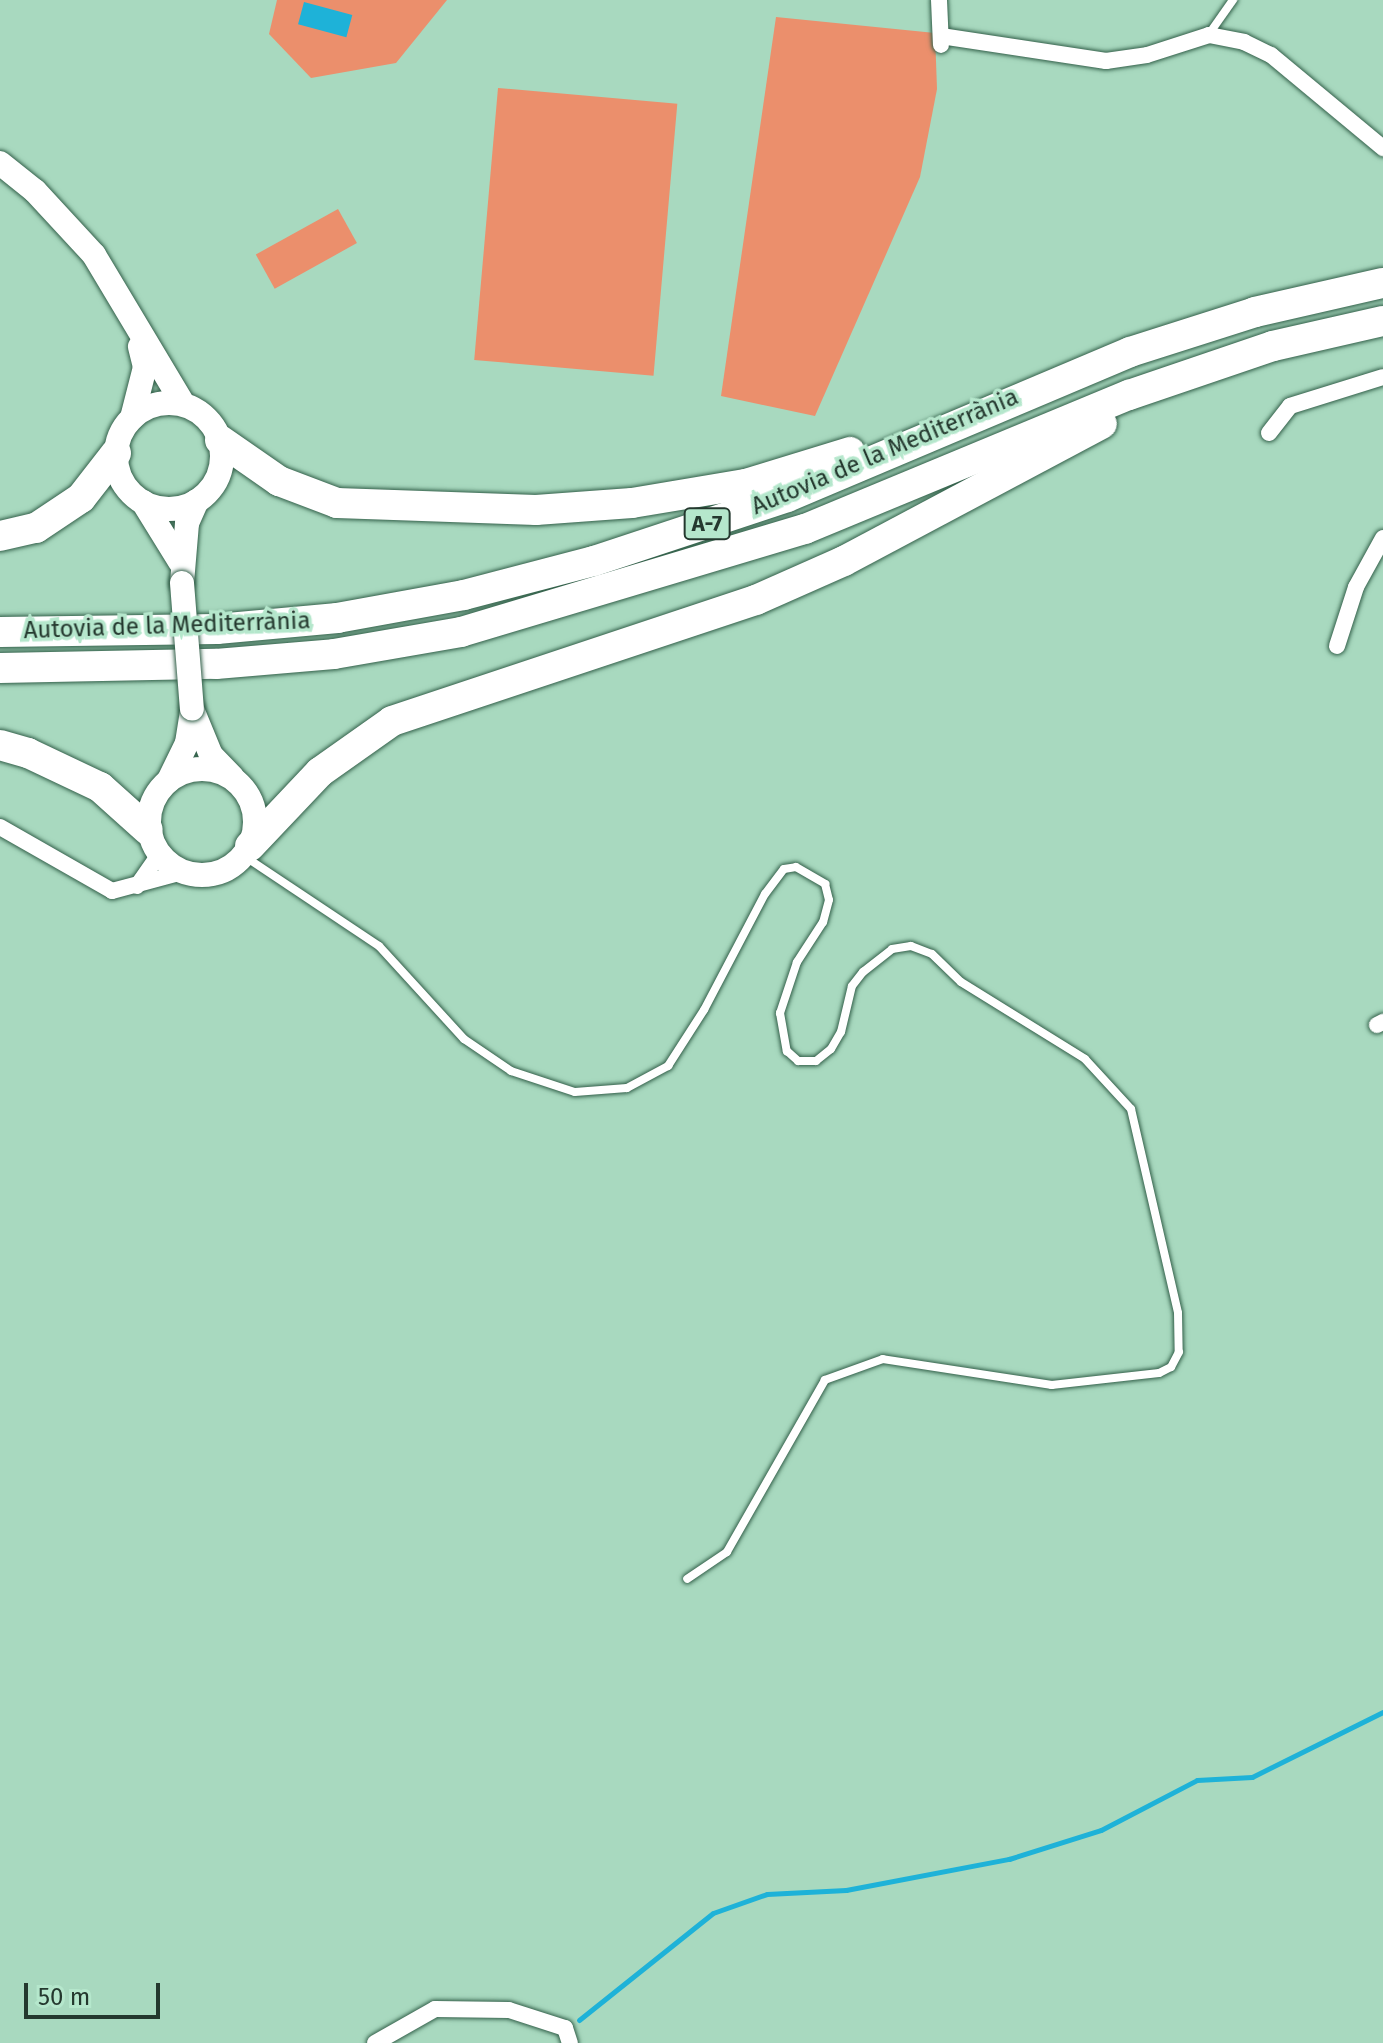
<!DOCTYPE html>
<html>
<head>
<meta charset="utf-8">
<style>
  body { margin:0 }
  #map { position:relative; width:1383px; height:2043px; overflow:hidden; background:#a8d9bf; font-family:"Fira Sans",sans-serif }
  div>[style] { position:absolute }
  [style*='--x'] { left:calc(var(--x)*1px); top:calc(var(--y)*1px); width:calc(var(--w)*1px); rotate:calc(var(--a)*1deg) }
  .green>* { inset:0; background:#eb8f6c; transform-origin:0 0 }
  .water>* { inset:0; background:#1eb2d8; transform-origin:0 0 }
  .stream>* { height:5px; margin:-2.5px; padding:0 2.5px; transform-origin:2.5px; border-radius:2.5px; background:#1eb2d8 }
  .roads { filter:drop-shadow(0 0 2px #33604a) drop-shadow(0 0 2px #33604a) }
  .service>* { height:8px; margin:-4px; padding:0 4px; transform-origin:4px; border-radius:4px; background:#fff }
  .minor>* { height:16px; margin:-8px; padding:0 8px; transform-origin:8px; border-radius:8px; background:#fff }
  .secondary>* { height:24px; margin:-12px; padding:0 12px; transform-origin:12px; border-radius:12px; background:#fff }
  .secondary>.ring { margin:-12px; padding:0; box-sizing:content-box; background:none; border:24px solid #fff; border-radius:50% }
  .motorway>* { height:30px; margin:-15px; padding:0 15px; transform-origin:15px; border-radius:15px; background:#fff }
  .bridges { filter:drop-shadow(0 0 2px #33604a) drop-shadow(0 0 2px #33604a) }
  .secondary-bridge>* { height:24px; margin:-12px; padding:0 12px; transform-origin:12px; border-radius:12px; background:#fff }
  span { translate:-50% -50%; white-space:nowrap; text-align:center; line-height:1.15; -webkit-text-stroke:7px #b5e7cc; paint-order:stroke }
  .shield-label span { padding:2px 6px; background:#b5e7cc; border:2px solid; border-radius:6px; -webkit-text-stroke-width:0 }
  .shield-label { font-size:22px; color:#24382e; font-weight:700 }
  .street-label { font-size:24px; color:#24382e }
  .scale { position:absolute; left:24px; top:1983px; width:136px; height:36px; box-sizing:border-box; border:4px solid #24382e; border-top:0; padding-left:10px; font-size:24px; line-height:28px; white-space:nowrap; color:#24382e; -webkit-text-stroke:6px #b5e7cc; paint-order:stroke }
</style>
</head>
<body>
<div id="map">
  <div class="green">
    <div style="clip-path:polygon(277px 0,447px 0,396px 63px,311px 78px,269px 34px)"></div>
    <div style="clip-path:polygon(776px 17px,935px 33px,937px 89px,920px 177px,815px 416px,721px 396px)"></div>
    <div style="left:498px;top:88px;width:180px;height:273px;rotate:5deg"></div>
    <div style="left:338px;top:209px;width:39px;height:94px;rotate:61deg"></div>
  </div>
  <div class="water">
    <div style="left:304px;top:2px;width:50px;height:23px;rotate:15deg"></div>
  </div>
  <div class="stream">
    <div style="--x:579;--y:2020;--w:171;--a:-38.6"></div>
    <div style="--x:713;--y:1913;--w:57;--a:-19.4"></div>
    <div style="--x:767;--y:1894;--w:79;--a:-2.9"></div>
    <div style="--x:846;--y:1890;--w:166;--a:-10.8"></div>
    <div style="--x:1009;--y:1859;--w:96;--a:-17.5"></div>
    <div style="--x:1101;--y:1830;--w:108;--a:-27.5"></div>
    <div style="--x:1197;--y:1780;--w:55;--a:-3.1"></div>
    <div style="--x:1252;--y:1777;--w:146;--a:-26.4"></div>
  </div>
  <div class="roads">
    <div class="service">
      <div style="--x:1209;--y:34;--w:42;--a:-54.8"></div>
      <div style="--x:244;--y:856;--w:162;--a:33.7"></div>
      <div style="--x:379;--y:946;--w:126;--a:47.6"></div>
      <div style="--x:464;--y:1039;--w:57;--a:34.2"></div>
      <div style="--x:511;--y:1071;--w:67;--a:18.2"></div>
      <div style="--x:575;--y:1092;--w:52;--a:-4.4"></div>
      <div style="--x:627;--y:1088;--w:47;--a:-28.2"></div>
      <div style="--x:668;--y:1066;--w:67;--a:-57.3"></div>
      <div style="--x:704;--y:1010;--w:131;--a:-62.3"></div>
      <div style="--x:765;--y:894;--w:31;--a:-53"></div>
      <div style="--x:784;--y:869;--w:12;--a:-9"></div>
      <div style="--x:796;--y:867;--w:34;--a:30"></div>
      <div style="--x:825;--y:884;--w:16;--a:76"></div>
      <div style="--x:829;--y:900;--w:23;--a:105"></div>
      <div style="--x:823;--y:922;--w:48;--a:123"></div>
      <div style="--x:797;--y:962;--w:54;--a:108.4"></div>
      <div style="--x:780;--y:1013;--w:39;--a:80"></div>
      <div style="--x:787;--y:1051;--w:15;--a:42"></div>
      <div style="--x:798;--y:1061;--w:18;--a:0"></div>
      <div style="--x:816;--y:1061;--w:19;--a:-39"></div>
      <div style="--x:831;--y:1049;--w:20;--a:-60"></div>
      <div style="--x:841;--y:1032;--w:47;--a:-76.6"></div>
      <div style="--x:852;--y:986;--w:18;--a:-52"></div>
      <div style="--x:863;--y:972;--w:37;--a:-38"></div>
      <div style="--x:892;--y:949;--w:19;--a:-9"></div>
      <div style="--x:911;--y:946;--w:22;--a:21"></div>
      <div style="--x:932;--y:954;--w:40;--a:44"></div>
      <div style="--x:961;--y:982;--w:146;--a:31.8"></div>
      <div style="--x:1085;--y:1059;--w:68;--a:47.4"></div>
      <div style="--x:1131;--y:1109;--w:209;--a:77"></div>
      <div style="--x:1178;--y:1313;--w:39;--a:89"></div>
      <div style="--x:1179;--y:1352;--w:17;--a:118"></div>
      <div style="--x:1171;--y:1367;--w:13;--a:153"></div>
      <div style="--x:1159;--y:1373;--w:108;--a:173.6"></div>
      <div style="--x:1052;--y:1385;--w:171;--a:-171.3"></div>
      <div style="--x:883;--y:1359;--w:62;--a:160.1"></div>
      <div style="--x:825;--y:1380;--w:198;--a:119.7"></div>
      <div style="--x:727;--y:1552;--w:48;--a:146"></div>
    </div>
    <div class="minor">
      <div style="--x:939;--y:0;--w:45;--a:87.5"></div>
      <div style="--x:941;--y:36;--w:167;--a:8.6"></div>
      <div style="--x:1106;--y:61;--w:41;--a:-8.3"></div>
      <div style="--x:1147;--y:55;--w:65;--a:-17.9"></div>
      <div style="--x:1209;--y:35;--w:36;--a:11"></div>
      <div style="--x:1244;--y:42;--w:30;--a:26"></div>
      <div style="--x:1271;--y:55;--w:146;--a:39.7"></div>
      <div style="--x:1269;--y:433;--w:34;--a:-52"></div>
      <div style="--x:1290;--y:406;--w:97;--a:-17.3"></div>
      <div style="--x:1337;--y:646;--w:62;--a:-72.1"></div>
      <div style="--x:1356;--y:587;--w:56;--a:-61.1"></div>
      <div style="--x:0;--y:827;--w:129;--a:29.7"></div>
      <div style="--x:112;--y:891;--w:73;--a:-15"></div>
      <div style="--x:137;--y:886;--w:39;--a:-55"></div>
      <div style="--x:1377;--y:1025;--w:7;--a:-27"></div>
      <div style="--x:375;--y:2043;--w:69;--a:-29.5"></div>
      <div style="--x:435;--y:2009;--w:74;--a:0.8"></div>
      <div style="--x:509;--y:2010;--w:59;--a:17.8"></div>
      <div style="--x:565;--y:2028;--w:16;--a:72"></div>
    </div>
    <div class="secondary">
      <div style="--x:0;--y:163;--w:45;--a:38.7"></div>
      <div style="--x:35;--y:191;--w:87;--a:47.3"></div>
      <div style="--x:94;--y:255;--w:171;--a:59.1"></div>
      <div class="ring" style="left:116px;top:403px;width:82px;height:82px"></div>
      <div style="--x:132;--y:418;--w:53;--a:-75.7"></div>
      <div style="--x:145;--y:367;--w:21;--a:-104"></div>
      <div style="--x:143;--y:502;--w:70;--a:58.3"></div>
      <div style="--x:182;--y:583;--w:60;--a:-85.2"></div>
      <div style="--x:187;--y:523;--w:24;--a:-66"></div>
      <div style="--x:192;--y:709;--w:50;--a:67.6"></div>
      <div style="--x:211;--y:755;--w:30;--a:46"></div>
      <div class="ring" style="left:149px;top:769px;width:82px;height:82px"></div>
      <div style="--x:169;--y:780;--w:41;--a:-64.1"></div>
      <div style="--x:187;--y:743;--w:32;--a:-81"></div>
    </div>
    <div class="motorway">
      <div style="--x:220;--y:440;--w:72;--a:34.8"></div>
      <div style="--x:279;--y:481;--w:62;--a:20.8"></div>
      <div style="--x:337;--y:503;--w:199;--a:2"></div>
      <div style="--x:536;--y:510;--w:96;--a:-4.2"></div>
      <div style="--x:632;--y:503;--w:116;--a:-9.5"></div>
      <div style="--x:746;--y:484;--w:109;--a:-17.1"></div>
      <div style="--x:0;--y:536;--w:37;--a:-13"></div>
      <div style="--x:36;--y:528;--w:54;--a:-33.7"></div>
      <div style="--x:81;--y:498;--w:57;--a:-52.1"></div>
      <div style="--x:0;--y:632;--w:217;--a:-0.8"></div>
      <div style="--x:217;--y:629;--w:121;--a:-5.2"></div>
      <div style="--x:337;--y:618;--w:129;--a:-10.3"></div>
      <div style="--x:464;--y:595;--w:134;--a:-14.7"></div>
      <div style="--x:594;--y:561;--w:203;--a:-18.3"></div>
      <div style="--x:787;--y:497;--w:372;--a:-22.9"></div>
      <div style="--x:1130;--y:352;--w:131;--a:-17.7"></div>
      <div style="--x:1255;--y:312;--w:131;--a:-12.8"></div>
      <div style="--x:0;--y:668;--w:216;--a:-1.1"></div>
      <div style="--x:216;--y:664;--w:118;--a:-4.8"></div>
      <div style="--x:334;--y:654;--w:129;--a:-9.8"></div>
      <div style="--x:461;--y:632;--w:359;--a:-16.7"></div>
      <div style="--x:805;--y:529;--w:351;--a:-22.5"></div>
      <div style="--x:1129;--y:395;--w:152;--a:-18.8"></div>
      <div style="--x:1273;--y:346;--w:113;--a:-12.8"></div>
      <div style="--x:0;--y:745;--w:29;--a:16"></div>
      <div style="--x:28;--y:753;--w:80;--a:25.3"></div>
      <div style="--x:100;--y:787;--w:64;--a:41.9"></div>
      <div style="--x:250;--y:846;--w:102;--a:-46.6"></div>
      <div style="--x:320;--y:772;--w:88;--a:-35.3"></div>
      <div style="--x:392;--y:721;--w:384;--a:-18.4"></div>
      <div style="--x:756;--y:600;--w:96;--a:-23.9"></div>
      <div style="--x:844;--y:561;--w:292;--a:-28"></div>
    </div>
  </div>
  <div class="bridges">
    <div class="secondary-bridge">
      <div style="--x:182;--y:583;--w:126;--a:85.5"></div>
    </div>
  </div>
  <div class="shield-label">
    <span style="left:707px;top:524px">A-7</span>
  </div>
  <div class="street-label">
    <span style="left:885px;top:452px;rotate:-23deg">Autovia de la Mediterrània</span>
    <span style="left:167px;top:626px;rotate:-2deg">Autovia de la Mediterrània</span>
  </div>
  <div class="scale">50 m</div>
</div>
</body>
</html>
